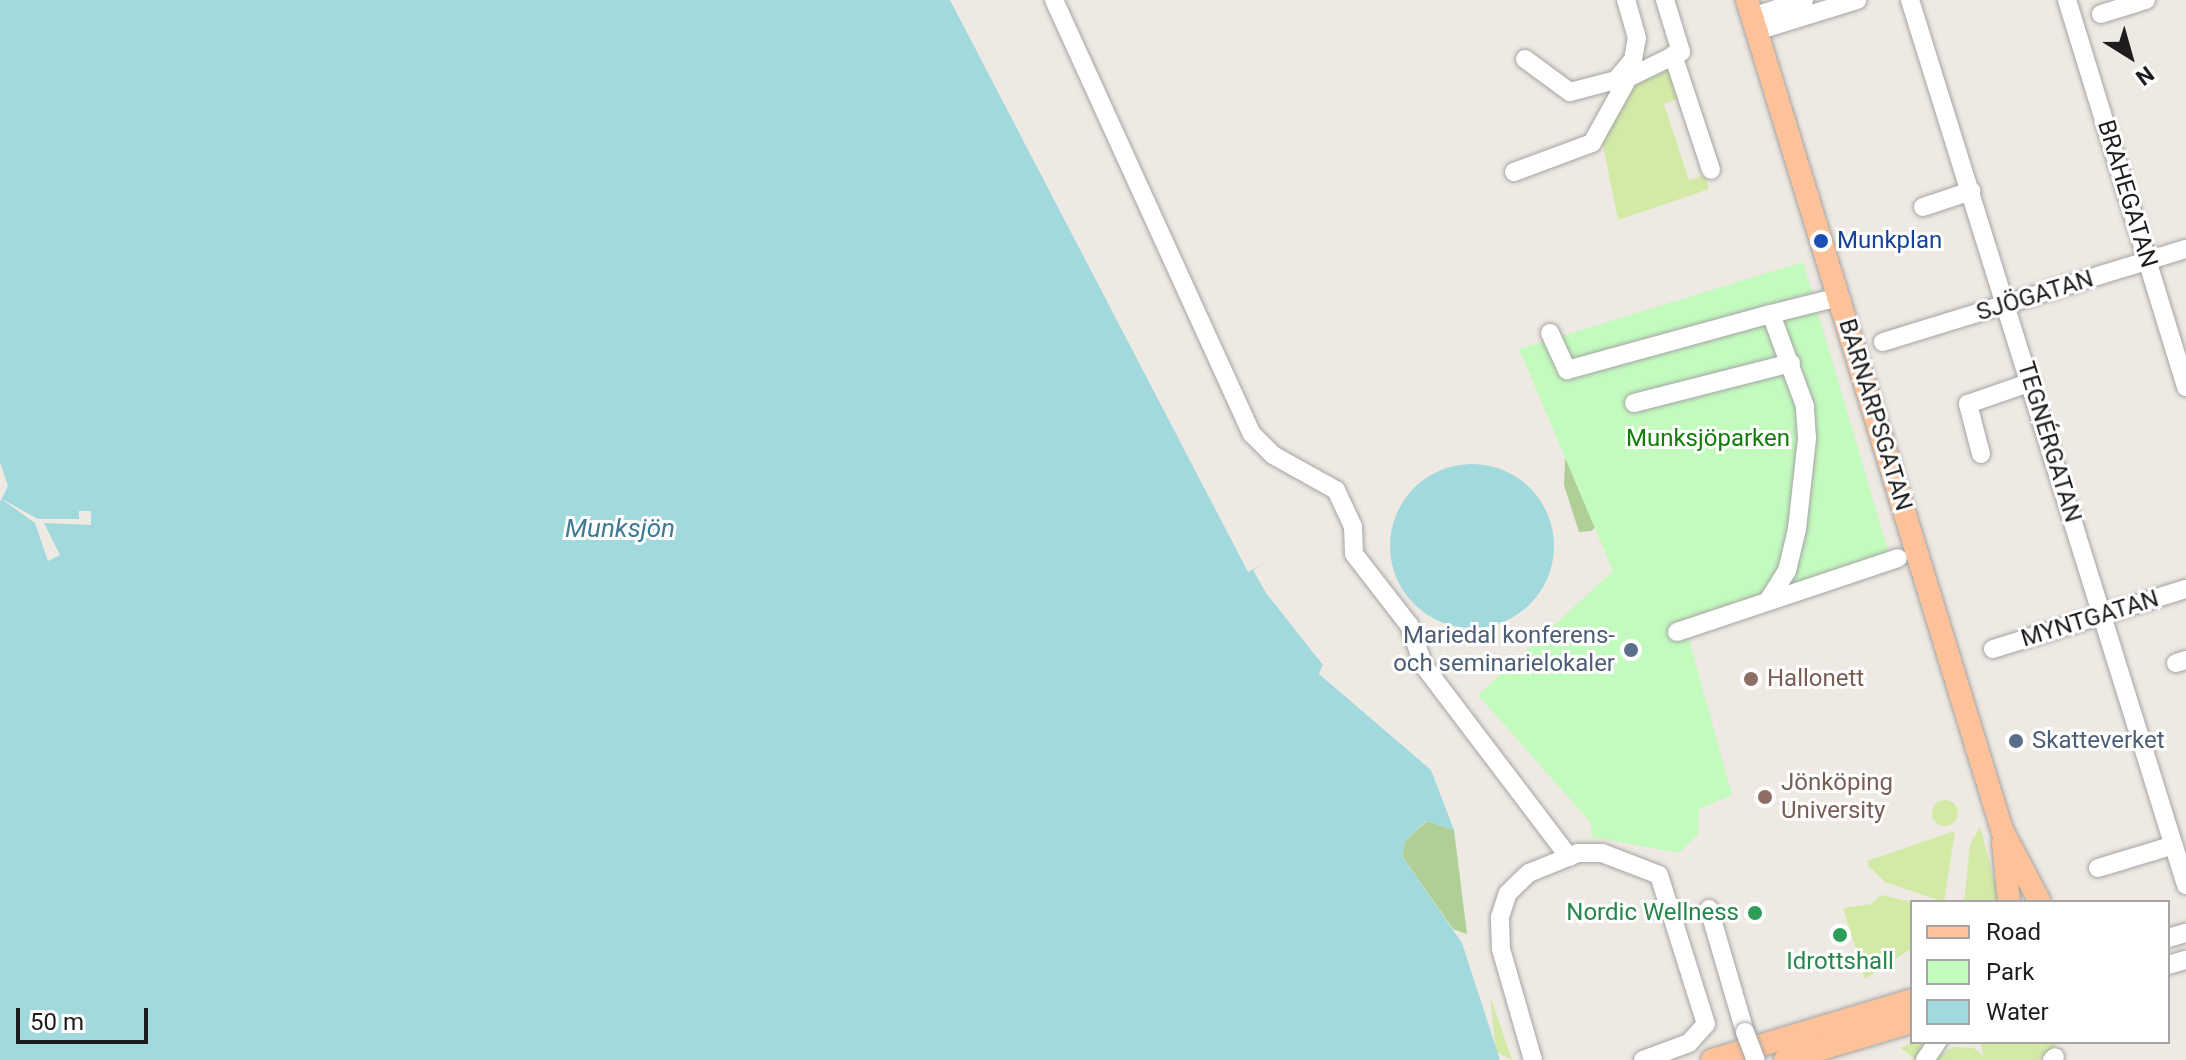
<!DOCTYPE html>
<html>
<head>
<meta charset="utf-8">
<style>
  body { margin:0 }
  #map { position:relative; width:2186px; height:1060px; overflow:hidden; background:#efe9e3; font-family:Roboto,sans-serif }
  div>[style] { position:absolute }
  [style*='--x'] { left:calc(var(--x)*1px); top:calc(var(--y)*1px); width:calc(var(--w)*1px); rotate:calc(var(--a)*1deg) }
  .grass>* { inset:0; background:#d3eaa7 }
  .round { border-radius:50% }
  .forest>* { inset:0; background:#b0cf97 }
  .park>* { inset:0; background:#c3fabe }
  .water>* { inset:0; background:#a2d9dd }
  .pier>* { inset:0; background:#efe9e3 }
  .roads { filter:drop-shadow(0 0 2px #a4a4a4) drop-shadow(0 0 2px #a4a4a4) }
  .minor>* { height:18px; margin:-9px; padding:0 9px; transform-origin:9px; border-radius:9px; background:#fff }
  .major>* { height:22px; margin:-11px; padding:0 11px; transform-origin:11px; border-radius:11px; background:#fdc299 }
  .bridges { filter:drop-shadow(0 0 2px #a4a4a4) drop-shadow(0 0 2px #a4a4a4) }
  .minor-bridge>* { height:18px; margin:-9px; padding:0 9px; transform-origin:9px; border-radius:9px; background:#fff }
  .dots>* { width:22px; height:22px; translate:-50% -50%; box-sizing:border-box; border:4px solid #fff; border-radius:50% }
  span { translate:-50% -50%; white-space:nowrap; text-align:center; line-height:1.15; -webkit-text-stroke:6px #fff; paint-order:stroke }
  .street-label { font-size:24px; color:#1d1d1d }
  .transit-label { font-size:24px; color:#164399 }
  .left { translate:0 -50%; text-align:left }
  .park-label { font-size:24px; color:#127d0a }
  .service-label { font-size:24px; color:#4e5e75 }
  .right { translate:-100% -50%; text-align:right }
  .education-label { font-size:24px; color:#785e54 }
  .leisure-label { font-size:24px; color:#27864d }
  .water-label { font-size:26px; color:#407996; font-style:italic }
  .legend { position:absolute; left:1910px; top:900px; width:260px; height:144px; box-sizing:border-box; background:#fff; border:2px solid #a5a5a5; margin:0; padding:10px 14px; list-style:none; font-size:24px; color:#1d1d1d }
  .legend li { display:flex; align-items:center; gap:16px; height:40px }
  .legend b { width:40px; border:2px solid #a5a5a5 }
  .north { position:absolute; left:2090px; top:16px; width:80px; height:80px; -webkit-text-stroke:6px #fff; paint-order:stroke; rotate:143deg; font-size:22px; font-weight:700; line-height:32px; text-align:center; color:#1d1d1d }
  .north::after { content:''; display:block; margin:auto; width:28px; height:36px; background:#1d1d1d; clip-path:polygon(50% 0,100% 100%,50% 72%,0 100%) }
  .scale { position:absolute; left:16px; top:1008px; width:132px; height:36px; box-sizing:border-box; border:4px solid #1d1d1d; border-top:0; padding-left:10px; font-size:24px; line-height:28px; white-space:nowrap; color:#1d1d1d; -webkit-text-stroke:6px #fff; paint-order:stroke }
</style>
</head>
<body>
<div id="map">
  <div class="grass">
    <div style="clip-path:polygon(1669px 68px,1679px 98px,1664px 104px,1689px 180px,1705px 175px,1709px 189px,1618px 220px,1602px 141px,1625px 91px,1642px 74px)"></div>
    <div class="round" style="left:1932px;top:800px;width:26px;height:26px"></div>
    <div style="clip-path:polygon(1980px 827px,1999px 897px,1999px 902px,1964px 902px,1970px 844px)"></div>
    <div style="clip-path:polygon(1955px 831px,1944px 902px,1885px 882px,1869px 867px,1867px 861px)"></div>
    <div style="clip-path:polygon(1881px 895px,1912px 902px,1912px 948px,1865px 979px,1843px 908px,1871px 904px)"></div>
    <div style="clip-path:polygon(1490px 996px,1512px 1060px,1496px 1052px)"></div>
    <div style="clip-path:polygon(1912px 1042px,1928px 1045px,1916px 1060px,1901px 1048px)"></div>
    <div style="clip-path:polygon(1980px 1042px,2030px 1043px,2060px 1042px,2038px 1060px,1934px 1060px,1953px 1047px,1974px 1048px,1984px 1057px)"></div>
  </div>
  <div class="forest">
    <div style="clip-path:polygon(1566px 443px,1598px 525px,1591px 531px,1579px 532px,1564px 485px)"></div>
    <div style="clip-path:polygon(1427px 821px,1454px 830px,1467px 934px,1453px 929px,1402px 856px,1405px 841px)"></div>
  </div>
  <div class="park">
    <div style="clip-path:polygon(1803px 262px,1889px 554px,1684px 621px,1732px 795px,1699px 809px,1698px 834px,1679px 853px,1592px 837px,1591px 823px,1478px 695px,1613px 571px,1519px 349px)"></div>
  </div>
  <div class="water">
    <div style="clip-path:polygon(0 0,950px 0,1248px 572px,1262px 564px,1328px 652px,1319px 674px,1431px 770px,1454px 830px,1426px 821px,1405px 841px,1402px 856px,1462px 943px,1500px 1060px,0 1060px,0 502px,8px 486px,0 462px)"></div>
    <div class="round" style="left:1390px;top:464px;width:164px;height:164px"></div>
  </div>
  <div class="pier">
    <div style="clip-path:polygon(0 498px,38px 519px,79px 519px,79px 511px,91px 511px,91px 525px,44px 523px,60px 555px,48px 561px,35px 523px)"></div>
    <div style="clip-path:polygon(1262px 564px,1331px 654px,1323px 665px,1266px 593px,1253px 570px)"></div>
  </div>
  <div class="roads">
    <div class="minor">
      <div style="--x:1054;--y:0;--w:477;--a:65.5"></div>
      <div style="--x:1252;--y:434;--w:30;--a:45"></div>
      <div style="--x:1273;--y:455;--w:72;--a:29.1"></div>
      <div style="--x:1336;--y:490;--w:40;--a:65"></div>
      <div style="--x:1353;--y:526;--w:28;--a:88"></div>
      <div style="--x:1354;--y:554;--w:90;--a:52.2"></div>
      <div style="--x:1409;--y:625;--w:44;--a:69.9"></div>
      <div style="--x:1424;--y:666;--w:240;--a:52.8"></div>
      <div style="--x:1910;--y:0;--w:927;--a:72.68"></div>
      <div style="--x:2067;--y:0;--w:405;--a:72.9"></div>
      <div style="--x:2101;--y:14;--w:47;--a:-17.3"></div>
      <div style="--x:1752;--y:17;--w:55;--a:-18.1"></div>
      <div style="--x:1757;--y:31;--w:105;--a:-17.2"></div>
      <div style="--x:1673;--y:55;--w:121;--a:71.7"></div>
      <div style="--x:1525;--y:59;--w:56;--a:36.3"></div>
      <div style="--x:1570;--y:92;--w:48;--a:-14.6"></div>
      <div style="--x:1616;--y:80;--w:26;--a:-50"></div>
      <div style="--x:1633;--y:60;--w:22;--a:-80"></div>
      <div style="--x:1637;--y:38;--w:40;--a:-106"></div>
      <div style="--x:1514;--y:172;--w:83;--a:-20.4"></div>
      <div style="--x:1592;--y:143;--w:74;--a:-61"></div>
      <div style="--x:1628;--y:78;--w:59;--a:-26.1"></div>
      <div style="--x:1681;--y:52;--w:54;--a:-107.1"></div>
      <div style="--x:1923;--y:207;--w:51;--a:-18.4"></div>
      <div style="--x:1550;--y:333;--w:41;--a:65.3"></div>
      <div style="--x:1567;--y:370;--w:212;--a:-15.4"></div>
      <div style="--x:1883;--y:342;--w:317;--a:-17.1"></div>
      <div style="--x:1634;--y:403;--w:162;--a:-14.3"></div>
      <div style="--x:1981;--y:454;--w:52;--a:-104.6"></div>
      <div style="--x:1968;--y:404;--w:67;--a:-19.2"></div>
      <div style="--x:1768;--y:601;--w:36;--a:-58"></div>
      <div style="--x:1787;--y:571;--w:43;--a:-76.6"></div>
      <div style="--x:1797;--y:529;--w:92;--a:-83.7"></div>
      <div style="--x:1807;--y:438;--w:32;--a:-94"></div>
      <div style="--x:1805;--y:406;--w:98;--a:-110.3"></div>
      <div style="--x:1771;--y:314;--w:70;--a:-14"></div>
      <div style="--x:1677;--y:632;--w:233;--a:-18.5"></div>
      <div style="--x:1993;--y:649;--w:202;--a:-17.3"></div>
      <div style="--x:2176;--y:663;--w:10;--a:-17"></div>
      <div style="--x:2098;--y:868;--w:79;--a:-16.8"></div>
      <div style="--x:1709;--y:909;--w:128;--a:73.7"></div>
      <div style="--x:2168;--y:938;--w:19;--a:-16"></div>
      <div style="--x:2168;--y:965;--w:19;--a:-16"></div>
      <div style="--x:1533;--y:1060;--w:116;--a:-106.1"></div>
      <div style="--x:1501;--y:949;--w:32;--a:-92"></div>
      <div style="--x:1500;--y:917;--w:25;--a:-72"></div>
      <div style="--x:1508;--y:893;--w:29;--a:-44"></div>
      <div style="--x:1529;--y:873;--w:53;--a:-22.2"></div>
      <div style="--x:1578;--y:853;--w:24;--a:0"></div>
      <div style="--x:1602;--y:853;--w:61;--a:21.1"></div>
      <div style="--x:1659;--y:875;--w:156;--a:72.5"></div>
      <div style="--x:1706;--y:1024;--w:25;--a:132"></div>
      <div style="--x:1689;--y:1043;--w:49;--a:159.7"></div>
      <div style="--x:1925;--y:1060;--w:22;--a:-56"></div>
      <div style="--x:2052;--y:1060;--w:4;--a:-45"></div>
    </div>
    <div class="major">
      <div style="--x:1747;--y:0;--w:868;--a:72.92"></div>
      <div style="--x:2002;--y:830;--w:81;--a:62.2"></div>
      <div style="--x:2003;--y:843;--w:59;--a:84.2"></div>
      <div style="--x:1712;--y:1060;--w:209;--a:-16.7"></div>
      <div style="--x:1785;--y:1060;--w:133;--a:-16.7"></div>
    </div>
  </div>
  <div class="bridges">
    <div class="minor-bridge">
      <div style="--x:1745;--y:1032;--w:30;--a:69"></div>
    </div>
  </div>
  <div class="dots">
    <div style="left:1821px;top:241px;background:#1a4fb4"></div>
    <div style="left:1631px;top:650px;background:#5c6f8a"></div>
    <div style="left:1751px;top:679px;background:#8d6e63"></div>
    <div style="left:2016px;top:741px;background:#5c6f8a"></div>
    <div style="left:1765px;top:797px;background:#8d6e63"></div>
    <div style="left:1755px;top:913px;background:#2e9e5b"></div>
    <div style="left:1840px;top:935px;background:#2e9e5b"></div>
  </div>
  <div class="street-label">
    <span style="left:2127px;top:194px;rotate:73deg">BRAHEGATAN</span>
    <span style="left:2035px;top:296px;rotate:-17deg">SJÖGATAN</span>
    <span style="left:1875px;top:415px;rotate:73deg">BARNARPSGATAN</span>
    <span style="left:2049px;top:442px;rotate:73deg">TEGNÉRGATAN</span>
    <span style="left:2090px;top:619px;rotate:-17deg">MYNTGATAN</span>
  </div>
  <div class="transit-label">
    <span class="left" style="left:1837px;top:241px">Munkplan</span>
  </div>
  <div class="park-label">
    <span style="left:1708px;top:439px">Munksjöparken</span>
  </div>
  <div class="service-label">
    <span class="right" style="left:1615px;top:650px">Mariedal konferens-<br>och seminarielokaler</span>
    <span class="left" style="left:2032px;top:741px">Skatteverket</span>
  </div>
  <div class="education-label">
    <span class="left" style="left:1767px;top:679px">Hallonett</span>
    <span class="left" style="left:1781px;top:797px">Jönköping<br>University</span>
  </div>
  <div class="leisure-label">
    <span class="right" style="left:1739px;top:913px">Nordic Wellness</span>
    <span style="left:1840px;top:962px">Idrottshall</span>
  </div>
  <div class="water-label">
    <span style="left:620px;top:529px">Munksjön</span>
  </div>
  <ul class="legend">
  <li><b style="height:10px;background:#fdc299"></b>Road</li>
  <li><b style="height:22px;background:#c3fabe"></b>Park</li>
  <li><b style="height:22px;background:#a2d9dd"></b>Water</li>
  </ul>
  <div class="north">N</div>
  <div class="scale">50 m</div>
</div>
</body>
</html>
